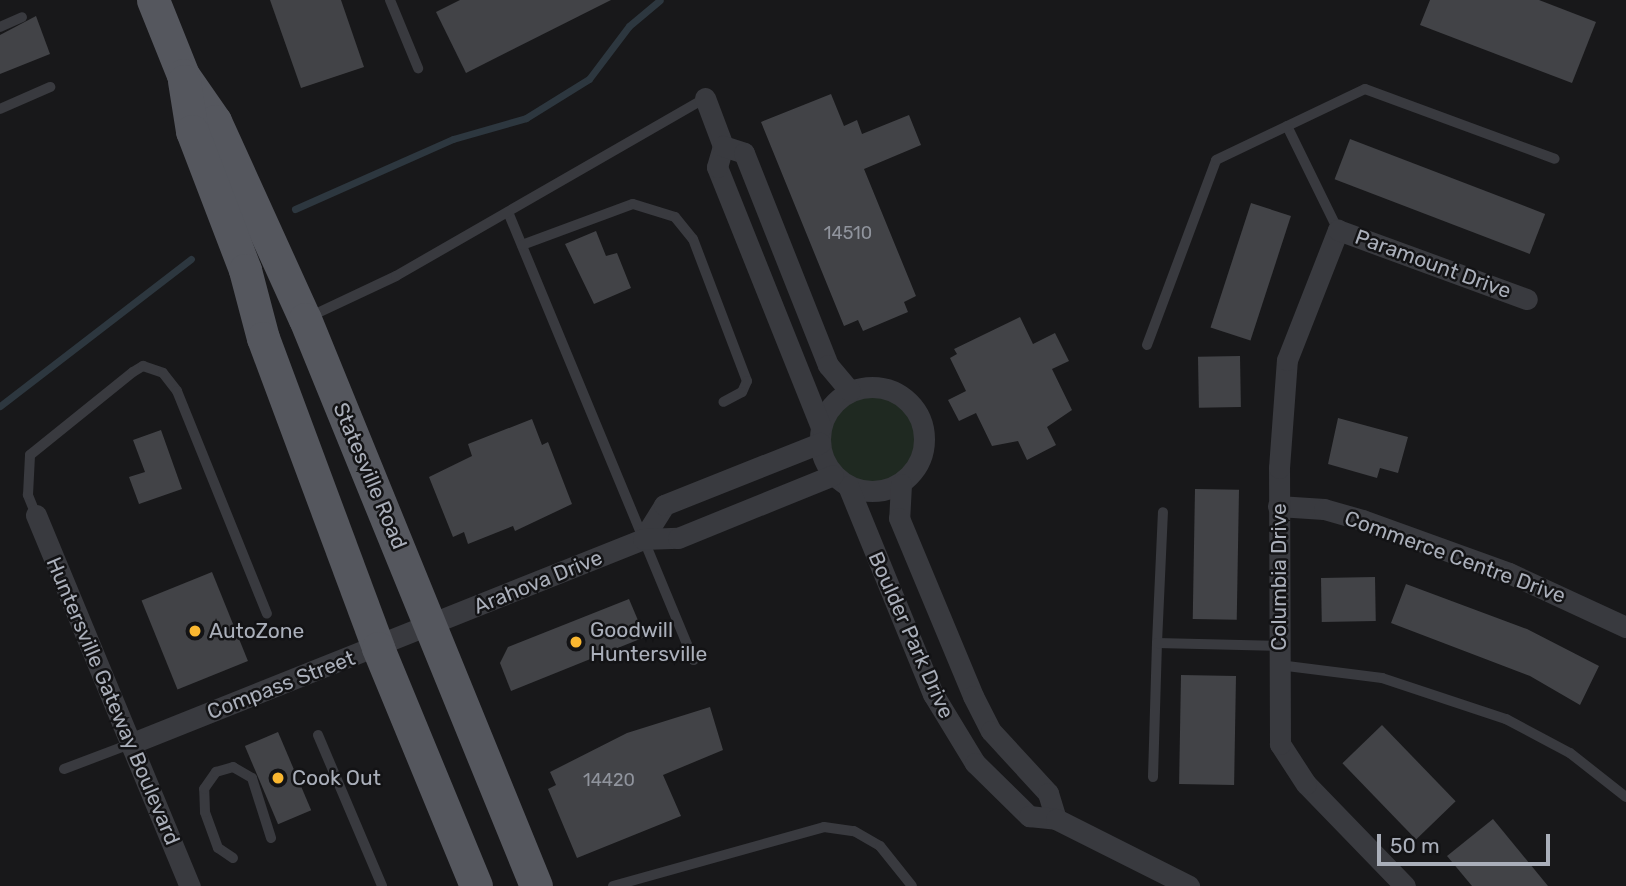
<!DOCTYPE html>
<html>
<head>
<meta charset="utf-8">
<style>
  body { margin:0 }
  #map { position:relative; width:1626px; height:886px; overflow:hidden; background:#18181a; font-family:Rubik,sans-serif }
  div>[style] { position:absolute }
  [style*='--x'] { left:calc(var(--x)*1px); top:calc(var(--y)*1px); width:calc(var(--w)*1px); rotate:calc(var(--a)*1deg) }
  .green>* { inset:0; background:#1f2921 }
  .round { border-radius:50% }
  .stream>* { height:7px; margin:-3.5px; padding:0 3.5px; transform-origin:3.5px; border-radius:3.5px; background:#2d373f }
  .building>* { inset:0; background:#424347; transform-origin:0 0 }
  .service>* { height:10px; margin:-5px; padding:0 5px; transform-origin:5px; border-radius:5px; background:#393a3f }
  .minor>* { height:21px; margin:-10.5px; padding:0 10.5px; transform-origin:10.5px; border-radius:10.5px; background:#393a3f }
  .minor>.ring { margin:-10.5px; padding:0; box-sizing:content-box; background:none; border:21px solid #393a3f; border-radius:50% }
  .primary>* { height:33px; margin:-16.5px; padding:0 16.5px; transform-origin:16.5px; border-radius:16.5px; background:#55575e }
  .dots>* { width:19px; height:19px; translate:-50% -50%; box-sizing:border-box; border:4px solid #131315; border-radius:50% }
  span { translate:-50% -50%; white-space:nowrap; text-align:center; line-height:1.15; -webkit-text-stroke:5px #131315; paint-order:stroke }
  .number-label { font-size:18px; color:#90949d }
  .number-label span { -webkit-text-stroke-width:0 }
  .street-label { font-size:21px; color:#aaafba }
  .poi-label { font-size:21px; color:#aaafba }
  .left { translate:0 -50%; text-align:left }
  .scale { position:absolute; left:1377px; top:834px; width:173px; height:32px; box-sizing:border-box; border:4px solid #aaafba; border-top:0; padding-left:9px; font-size:21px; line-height:24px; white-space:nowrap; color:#aaafba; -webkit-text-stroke:5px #131315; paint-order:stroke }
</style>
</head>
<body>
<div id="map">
  <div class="green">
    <div class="round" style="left:820px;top:387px;width:104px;height:104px"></div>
  </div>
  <div class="stream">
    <div style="--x:295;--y:209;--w:173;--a:-23.9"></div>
    <div style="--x:453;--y:139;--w:76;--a:-16"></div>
    <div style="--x:526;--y:118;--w:74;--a:-31.8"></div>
    <div style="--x:589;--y:79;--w:66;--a:-53"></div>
    <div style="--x:629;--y:26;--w:40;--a:-40"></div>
    <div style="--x:0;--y:406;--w:241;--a:-37.6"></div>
  </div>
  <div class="building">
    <div style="clip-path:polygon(270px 0,341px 0,364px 67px,301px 88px)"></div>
    <div style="clip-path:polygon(460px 0,611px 0,466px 73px,436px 12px)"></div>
    <div style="clip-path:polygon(1430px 0,1539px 0,1596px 22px,1572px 83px,1420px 25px)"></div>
    <div style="clip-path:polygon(36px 16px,50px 54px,0 74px,0 35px)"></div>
    <div style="clip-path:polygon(831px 94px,844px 126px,857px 120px,862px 134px,909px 115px,921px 145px,864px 169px,916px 296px,904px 302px,908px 312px,863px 331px,858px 320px,844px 326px,761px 122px)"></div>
    <div style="left:1350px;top:139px;width:209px;height:43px;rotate:21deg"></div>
    <div style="left:1251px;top:203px;width:42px;height:131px;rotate:18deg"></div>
    <div style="clip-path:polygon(596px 231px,606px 256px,617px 253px,631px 288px,594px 304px,565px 244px)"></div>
    <div style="clip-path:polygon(1020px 317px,1033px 344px,1055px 333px,1069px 361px,1052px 369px,1072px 410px,1047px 427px,1056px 445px,1027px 460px,1018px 441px,992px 446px,976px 413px,959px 421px,948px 400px,966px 391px,950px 358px,957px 354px,954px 349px)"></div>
    <div style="left:1240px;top:356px;width:51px;height:42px;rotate:89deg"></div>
    <div style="clip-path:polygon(1338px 418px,1408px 437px,1398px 473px,1380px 468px,1377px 478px,1328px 464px)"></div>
    <div style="clip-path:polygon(532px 419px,542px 445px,548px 442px,572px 504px,515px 531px,513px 526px,468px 544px,464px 532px,453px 537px,429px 477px,472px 456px,468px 444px)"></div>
    <div style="clip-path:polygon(161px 430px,182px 489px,139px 504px,129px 477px,145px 472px,133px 440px)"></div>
    <div style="left:1195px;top:489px;width:44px;height:130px;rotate:1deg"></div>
    <div style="left:212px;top:572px;width:96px;height:76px;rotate:68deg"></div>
    <div style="left:1375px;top:577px;width:44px;height:54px;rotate:89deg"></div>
    <div style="clip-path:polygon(1406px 584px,1527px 629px,1599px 666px,1580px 705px,1530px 676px,1391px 623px)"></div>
    <div style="clip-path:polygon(629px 599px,645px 637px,511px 691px,500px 663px,508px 647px)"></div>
    <div style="left:1181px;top:675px;width:55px;height:109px;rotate:1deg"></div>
    <div style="clip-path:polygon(710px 707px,723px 750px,663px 775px,681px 816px,577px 858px,548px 789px,556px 785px,550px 772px,627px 733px)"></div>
    <div style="left:1382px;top:725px;width:106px;height:55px;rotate:46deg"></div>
    <div style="left:278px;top:732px;width:85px;height:36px;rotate:67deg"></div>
    <div style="clip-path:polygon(1493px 819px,1548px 886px,1472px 886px,1447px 856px)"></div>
  </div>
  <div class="service">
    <div style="--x:390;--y:0;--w:74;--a:67.6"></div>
    <div style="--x:0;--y:27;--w:24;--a:-24"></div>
    <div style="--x:0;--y:109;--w:55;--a:-23.7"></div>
    <div style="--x:1287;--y:126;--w:116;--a:63.9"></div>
    <div style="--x:508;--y:212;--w:485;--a:67.5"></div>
    <div style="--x:522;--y:245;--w:118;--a:-20.3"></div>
    <div style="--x:633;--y:204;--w:44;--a:17.2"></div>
    <div style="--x:675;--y:217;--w:28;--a:51"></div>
    <div style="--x:693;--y:239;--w:152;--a:69.2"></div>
    <div style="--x:747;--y:381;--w:12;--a:114"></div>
    <div style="--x:742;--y:392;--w:21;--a:152"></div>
    <div style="--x:309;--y:317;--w:96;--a:-25.2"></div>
    <div style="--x:396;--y:276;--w:357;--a:-29.9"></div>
    <div style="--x:1147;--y:345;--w:197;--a:-69.5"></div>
    <div style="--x:1216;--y:160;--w:165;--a:-25.5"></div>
    <div style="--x:1365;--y:89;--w:202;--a:20.2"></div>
    <div style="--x:36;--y:515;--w:22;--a:-112"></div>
    <div style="--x:28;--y:495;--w:40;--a:-87.1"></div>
    <div style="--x:30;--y:455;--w:132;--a:-38.9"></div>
    <div style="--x:133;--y:372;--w:12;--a:-31"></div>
    <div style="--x:143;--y:366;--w:21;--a:19"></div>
    <div style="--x:163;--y:373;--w:23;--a:52"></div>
    <div style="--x:177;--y:391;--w:240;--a:68"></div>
    <div style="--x:1157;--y:643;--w:131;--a:-87.4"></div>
    <div style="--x:1279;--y:665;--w:104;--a:7.2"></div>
    <div style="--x:1382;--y:678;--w:131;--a:18.3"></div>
    <div style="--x:1506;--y:719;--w:72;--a:28"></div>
    <div style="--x:1570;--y:753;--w:71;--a:38.2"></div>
    <div style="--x:318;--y:735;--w:164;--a:67"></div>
    <div style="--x:64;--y:769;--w:71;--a:-20.7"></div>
    <div style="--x:1153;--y:777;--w:134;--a:-88.3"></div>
    <div style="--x:1157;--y:643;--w:121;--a:1.4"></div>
    <div style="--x:233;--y:858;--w:18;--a:-146"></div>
    <div style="--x:218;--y:848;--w:38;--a:-110"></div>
    <div style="--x:205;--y:812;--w:23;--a:-92"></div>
    <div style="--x:204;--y:789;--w:21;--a:-55"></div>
    <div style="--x:216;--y:772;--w:18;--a:-16"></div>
    <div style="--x:233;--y:767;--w:22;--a:30"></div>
    <div style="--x:252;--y:778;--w:63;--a:72.4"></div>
    <div style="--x:613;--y:886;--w:219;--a:-15.6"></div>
    <div style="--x:824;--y:827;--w:30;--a:8"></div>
    <div style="--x:854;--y:831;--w:30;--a:30"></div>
    <div style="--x:880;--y:846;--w:51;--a:51.3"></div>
  </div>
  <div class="minor">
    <div style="--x:705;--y:98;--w:51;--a:69.4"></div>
    <div class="ring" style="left:820px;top:387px;width:83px;height:83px"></div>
    <div style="--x:821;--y:427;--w:280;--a:-111.8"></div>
    <div style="--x:717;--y:167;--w:22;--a:-74"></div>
    <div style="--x:723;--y:146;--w:22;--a:18"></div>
    <div style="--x:744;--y:153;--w:228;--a:68.4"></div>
    <div style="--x:828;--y:365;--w:34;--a:50"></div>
    <div style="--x:901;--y:484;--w:34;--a:93"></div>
    <div style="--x:899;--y:518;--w:193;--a:67.4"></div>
    <div style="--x:973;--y:696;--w:39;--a:63"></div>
    <div style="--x:991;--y:731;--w:84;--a:47.4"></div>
    <div style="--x:1048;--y:793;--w:27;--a:73"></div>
    <div style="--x:848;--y:486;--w:225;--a:67.8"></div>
    <div style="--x:933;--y:694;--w:81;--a:58.7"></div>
    <div style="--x:975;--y:763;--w:76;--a:44.5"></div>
    <div style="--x:1029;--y:816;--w:27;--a:6"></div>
    <div style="--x:1056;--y:819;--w:149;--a:26.7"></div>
    <div style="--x:1278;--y:506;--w:46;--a:3.7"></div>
    <div style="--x:1324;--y:509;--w:40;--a:16"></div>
    <div style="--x:1362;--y:520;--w:156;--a:19.8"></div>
    <div style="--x:1509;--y:573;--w:129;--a:24.8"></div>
    <div style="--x:36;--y:515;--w:402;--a:67.5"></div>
    <div style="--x:643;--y:539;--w:40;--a:-58"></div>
    <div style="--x:664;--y:505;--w:168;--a:-21.7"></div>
    <div style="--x:130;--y:744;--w:552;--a:-21.78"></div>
    <div style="--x:643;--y:539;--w:35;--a:-2"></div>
    <div style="--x:678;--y:538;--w:167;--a:-22.1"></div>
    <div style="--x:1405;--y:886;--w:142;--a:-134.1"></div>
    <div style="--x:1306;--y:784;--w:48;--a:-123"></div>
    <div style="--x:1280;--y:744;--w:276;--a:-90.2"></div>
    <div style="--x:1279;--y:468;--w:108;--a:-85.8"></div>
    <div style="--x:1287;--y:360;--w:140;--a:-68.6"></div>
    <div style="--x:1338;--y:230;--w:201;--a:20.1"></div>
  </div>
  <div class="primary">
    <div style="--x:153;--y:0;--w:81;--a:68.2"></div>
    <div style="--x:183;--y:75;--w:56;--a:55.2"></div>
    <div style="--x:215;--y:121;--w:217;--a:65.6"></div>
    <div style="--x:305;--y:319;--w:612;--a:67.83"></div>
    <div style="--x:184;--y:81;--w:51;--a:80.9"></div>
    <div style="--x:192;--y:131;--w:149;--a:69.1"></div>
    <div style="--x:245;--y:270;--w:70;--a:75.2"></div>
    <div style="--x:263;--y:338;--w:331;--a:69.6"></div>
    <div style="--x:378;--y:648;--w:257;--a:67.6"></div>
  </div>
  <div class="dots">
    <div style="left:195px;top:631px;background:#fab730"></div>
    <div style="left:576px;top:642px;background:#fab730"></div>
    <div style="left:278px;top:778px;background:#fab730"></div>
  </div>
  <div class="number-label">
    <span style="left:848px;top:233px">14510</span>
    <span style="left:609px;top:780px">14420</span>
  </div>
  <div class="street-label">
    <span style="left:1433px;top:264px;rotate:20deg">Paramount Drive</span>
    <span style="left:370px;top:476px;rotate:67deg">Statesville Road</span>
    <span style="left:1455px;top:557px;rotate:20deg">Commerce Centre Drive</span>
    <span style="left:1279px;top:577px;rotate:-90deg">Columbia Drive</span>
    <span style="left:538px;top:582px;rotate:-22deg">Arahova Drive</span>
    <span style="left:911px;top:635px;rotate:66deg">Boulder Park Drive</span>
    <span style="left:281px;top:685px;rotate:-21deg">Compass Street</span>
    <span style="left:113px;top:701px;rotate:67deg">Huntersville Gateway Boulevard</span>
  </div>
  <div class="poi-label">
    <span class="left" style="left:590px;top:642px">Goodwill<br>Huntersville</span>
    <span class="left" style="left:209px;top:631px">AutoZone</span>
    <span class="left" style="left:292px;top:778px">Cook Out</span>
  </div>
  <div class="scale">50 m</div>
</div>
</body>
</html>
